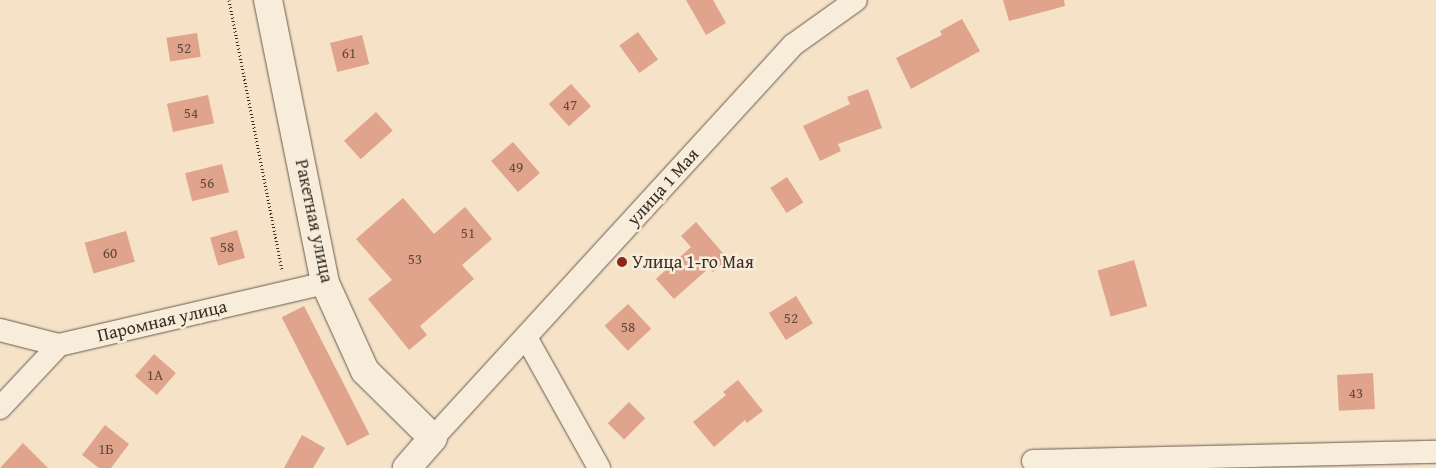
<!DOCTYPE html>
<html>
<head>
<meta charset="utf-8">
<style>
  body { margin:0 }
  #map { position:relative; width:1436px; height:468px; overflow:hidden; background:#f5e2c7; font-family:"Gentium Book Plus",serif }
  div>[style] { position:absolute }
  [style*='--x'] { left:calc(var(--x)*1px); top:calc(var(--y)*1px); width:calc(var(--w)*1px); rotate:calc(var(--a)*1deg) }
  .building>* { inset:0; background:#e0a38b; transform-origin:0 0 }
  .path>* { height:3px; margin-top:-1.5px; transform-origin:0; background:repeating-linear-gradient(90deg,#3a2d25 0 1px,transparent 0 3.5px) }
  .roads { filter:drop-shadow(0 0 1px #695a4e) drop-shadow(0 0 1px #695a4e) }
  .street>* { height:22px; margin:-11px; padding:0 11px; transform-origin:11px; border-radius:11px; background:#f8ecdb }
  .secondary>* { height:28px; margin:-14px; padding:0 14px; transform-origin:14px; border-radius:14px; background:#f8ecdb }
  .dots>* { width:14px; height:14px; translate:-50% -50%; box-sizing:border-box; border:2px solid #f8ecdb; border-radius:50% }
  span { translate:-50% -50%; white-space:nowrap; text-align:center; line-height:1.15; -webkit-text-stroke:5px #f8ecdb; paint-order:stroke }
  .number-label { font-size:15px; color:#644a3e }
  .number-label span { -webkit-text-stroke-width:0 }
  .street-label { font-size:18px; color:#3a2d25 }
  .poi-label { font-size:18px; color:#3a2d25 }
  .left { translate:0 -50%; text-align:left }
</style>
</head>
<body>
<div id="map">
  <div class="building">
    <div style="clip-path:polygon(686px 0,713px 0,726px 23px,706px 35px)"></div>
    <div style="clip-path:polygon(1003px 0,1064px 0,1065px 6px,1009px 21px)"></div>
    <div style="clip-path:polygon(962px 19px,980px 51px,911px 89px,896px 58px,942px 35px,940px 31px)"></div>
    <div style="left:638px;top:32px;width:34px;height:23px;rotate:54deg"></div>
    <div style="left:197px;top:33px;width:24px;height:31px;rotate:81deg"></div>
    <div style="left:362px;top:35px;width:30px;height:33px;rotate:76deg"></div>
    <div style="left:571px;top:84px;width:30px;height:30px;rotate:48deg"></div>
    <div style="clip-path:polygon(868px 89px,882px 128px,838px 144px,841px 151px,820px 161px,803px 126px,850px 104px,847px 97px)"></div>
    <div style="left:208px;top:95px;width:29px;height:42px;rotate:78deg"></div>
    <div style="left:376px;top:112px;width:25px;height:43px;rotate:48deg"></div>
    <div style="left:513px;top:142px;width:41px;height:29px;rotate:49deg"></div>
    <div style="left:222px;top:164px;width:29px;height:38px;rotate:76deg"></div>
    <div style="left:787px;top:177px;width:30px;height:20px;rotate:57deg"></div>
    <div style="clip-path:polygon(403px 198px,434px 234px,465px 207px,492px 239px,462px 265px,474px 279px,420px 326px,427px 335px,409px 350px,368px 299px,392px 280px,356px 239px)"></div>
    <div style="clip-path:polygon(696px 222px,728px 259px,713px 272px,709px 268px,674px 299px,656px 279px,691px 247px,681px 236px)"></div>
    <div style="left:237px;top:230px;width:29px;height:28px;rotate:74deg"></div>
    <div style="left:126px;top:231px;width:32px;height:43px;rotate:74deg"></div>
    <div style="left:1134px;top:260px;width:48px;height:38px;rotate:74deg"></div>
    <div style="left:796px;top:296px;width:32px;height:32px;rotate:58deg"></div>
    <div style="left:628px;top:304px;width:34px;height:32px;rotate:47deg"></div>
    <div style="left:304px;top:306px;width:144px;height:25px;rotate:63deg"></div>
    <div style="left:154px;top:354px;width:29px;height:29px;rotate:41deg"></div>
    <div style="left:1373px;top:373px;width:36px;height:36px;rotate:87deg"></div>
    <div style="clip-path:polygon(738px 380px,763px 411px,747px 423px,745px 420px,714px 447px,693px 422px,726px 395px,723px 392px)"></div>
    <div style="left:629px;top:402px;width:23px;height:30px;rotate:45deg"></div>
    <div style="clip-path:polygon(105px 425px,129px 444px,111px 468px,99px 468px,82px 455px)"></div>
    <div style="clip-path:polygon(302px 435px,325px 448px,313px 468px,284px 468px)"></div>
    <div style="clip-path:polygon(23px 443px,48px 468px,0 468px)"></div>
  </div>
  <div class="path">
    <div style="--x:229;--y:0;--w:274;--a:78.9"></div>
  </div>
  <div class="roads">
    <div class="street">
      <div style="--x:0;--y:330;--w:61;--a:14.3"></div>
      <div style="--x:59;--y:345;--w:273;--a:-13.1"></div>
      <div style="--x:527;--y:339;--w:148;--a:60.8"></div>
      <div style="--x:0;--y:408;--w:86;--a:-46.9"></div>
      <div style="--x:433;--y:438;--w:533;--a:-47.51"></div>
      <div style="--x:793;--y:45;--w:77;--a:-35.5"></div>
      <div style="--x:1033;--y:461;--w:403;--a:-1.3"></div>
    </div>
    <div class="secondary">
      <div style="--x:268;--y:0;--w:289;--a:78.6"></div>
      <div style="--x:325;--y:283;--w:97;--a:65.6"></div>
      <div style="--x:365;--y:371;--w:95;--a:44.6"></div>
      <div style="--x:433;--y:438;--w:40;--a:131"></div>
    </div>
  </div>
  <div class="dots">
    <div style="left:622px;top:262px;background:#8f2418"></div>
  </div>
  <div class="number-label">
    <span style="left:184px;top:48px">52</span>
    <span style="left:349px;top:53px">61</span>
    <span style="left:570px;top:105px">47</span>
    <span style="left:191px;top:113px">54</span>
    <span style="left:516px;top:167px">49</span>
    <span style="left:207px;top:183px">56</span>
    <span style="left:468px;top:233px">51</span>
    <span style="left:227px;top:247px">58</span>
    <span style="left:110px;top:253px">60</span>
    <span style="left:415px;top:259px">53</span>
    <span style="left:791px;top:318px">52</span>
    <span style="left:628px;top:327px">58</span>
    <span style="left:155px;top:375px">1А</span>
    <span style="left:1356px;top:393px">43</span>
    <span style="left:106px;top:449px">1Б</span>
  </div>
  <div class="street-label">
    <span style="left:663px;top:187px;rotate:-48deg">улица 1 Мая</span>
    <span style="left:314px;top:221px;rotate:78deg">Ракетная улица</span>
    <span style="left:162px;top:321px;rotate:-13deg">Паромная улица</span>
  </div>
  <div class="poi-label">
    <span class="left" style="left:632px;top:262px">Улица 1-го Мая</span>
  </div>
</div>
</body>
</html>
